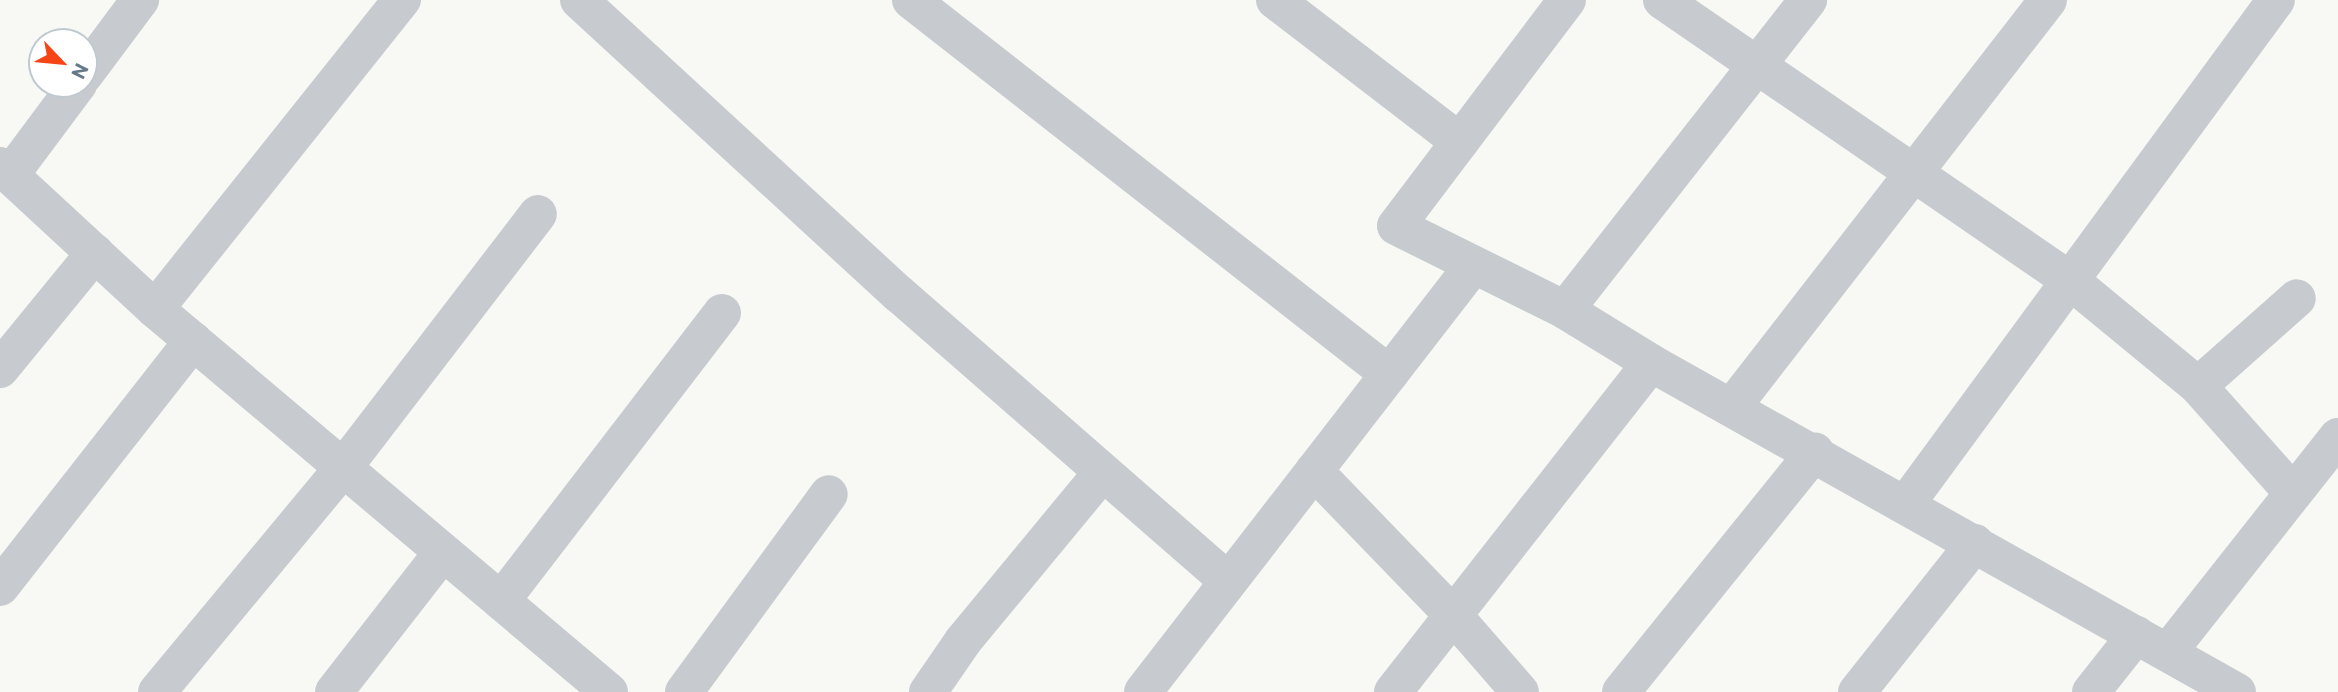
<!DOCTYPE html>
<html>
<head>
<meta charset="utf-8">
<style>
  body { margin:0 }
  #map { position:relative; width:2338px; height:692px; overflow:hidden; background:#f8f8f4; font-family:Commissioner,sans-serif }
  div>[style] { position:absolute }
  [style*='--x'] { left:calc(var(--x)*1px); top:calc(var(--y)*1px); width:calc(var(--w)*1px); rotate:calc(var(--a)*1deg) }
  .minor>* { height:38px; margin:-19px; padding:0 19px; transform-origin:19px; border-radius:19px; background:#c7cbcf }
  span { translate:-50% -50%; white-space:nowrap; text-align:center; line-height:1.15; -webkit-text-stroke:7px #fff; paint-order:stroke }
  .north { position:absolute; left:28px; top:28px; width:70px; height:70px; box-sizing:border-box; background:#fff; border:2px solid #c1c9d0; border-radius:50%; rotate:116deg; font-size:19px; font-weight:700; line-height:28px; text-align:center; color:#647989 }
  .north::after { content:''; display:block; margin:auto; width:24px; height:32px; background:#f54517; clip-path:polygon(50% 0,100% 100%,50% 72%,0 100%) }
</style>
</head>
<body>
<div id="map">
  <div class="minor">
    <div style="--x:579;--y:0;--w:435;--a:42.6"></div>
    <div style="--x:899;--y:294;--w:437;--a:41.1"></div>
    <div style="--x:911;--y:0;--w:607;--a:38.04"></div>
    <div style="--x:1275;--y:0;--w:233;--a:37.5"></div>
    <div style="--x:1567;--y:0;--w:283;--a:127.1"></div>
    <div style="--x:1396;--y:226;--w:189;--a:26.4"></div>
    <div style="--x:1565;--y:310;--w:101;--a:31.6"></div>
    <div style="--x:1651;--y:363;--w:672;--a:29.31"></div>
    <div style="--x:1662;--y:0;--w:498;--a:34.5"></div>
    <div style="--x:2072;--y:282;--w:163;--a:39.5"></div>
    <div style="--x:2198;--y:386;--w:143;--a:48.4"></div>
    <div style="--x:84;--y:75;--w:94;--a:-53.3"></div>
    <div style="--x:0;--y:166;--w:211;--a:42.7"></div>
    <div style="--x:155;--y:309;--w:396;--a:-51.4"></div>
    <div style="--x:10;--y:175;--w:114;--a:-53.2"></div>
    <div style="--x:155;--y:309;--w:594;--a:40.15"></div>
    <div style="--x:1565;--y:310;--w:394;--a:-51.9"></div>
    <div style="--x:0;--y:369;--w:150;--a:-50.7"></div>
    <div style="--x:2198;--y:386;--w:132;--a:-41.6"></div>
    <div style="--x:1732;--y:407;--w:515;--a:-52.17"></div>
    <div style="--x:1314;--y:471;--w:200;--a:46"></div>
    <div style="--x:1453;--y:615;--w:102;--a:49"></div>
    <div style="--x:1906;--y:504;--w:625;--a:-53.72"></div>
    <div style="--x:0;--y:587;--w:313;--a:-51.9"></div>
    <div style="--x:501;--y:601;--w:363;--a:-52.5"></div>
    <div style="--x:2168;--y:652;--w:274;--a:-51.7"></div>
    <div style="--x:157;--y:692;--w:291;--a:-50.3"></div>
    <div style="--x:343;--y:468;--w:320;--a:-52.5"></div>
    <div style="--x:334;--y:692;--w:177;--a:-52.1"></div>
    <div style="--x:684;--y:692;--w:245;--a:-53.8"></div>
    <div style="--x:928;--y:692;--w:62;--a:-55.5"></div>
    <div style="--x:963;--y:641;--w:219;--a:-50.4"></div>
    <div style="--x:1143;--y:692;--w:537;--a:-52.26"></div>
    <div style="--x:1393;--y:692;--w:418;--a:-51.9"></div>
    <div style="--x:1621;--y:692;--w:309;--a:-51.1"></div>
    <div style="--x:1857;--y:692;--w:190;--a:-51.6"></div>
    <div style="--x:2091;--y:692;--w:73;--a:-51.7"></div>
  </div>
  <div class="north">N</div>
</div>
</body>
</html>
